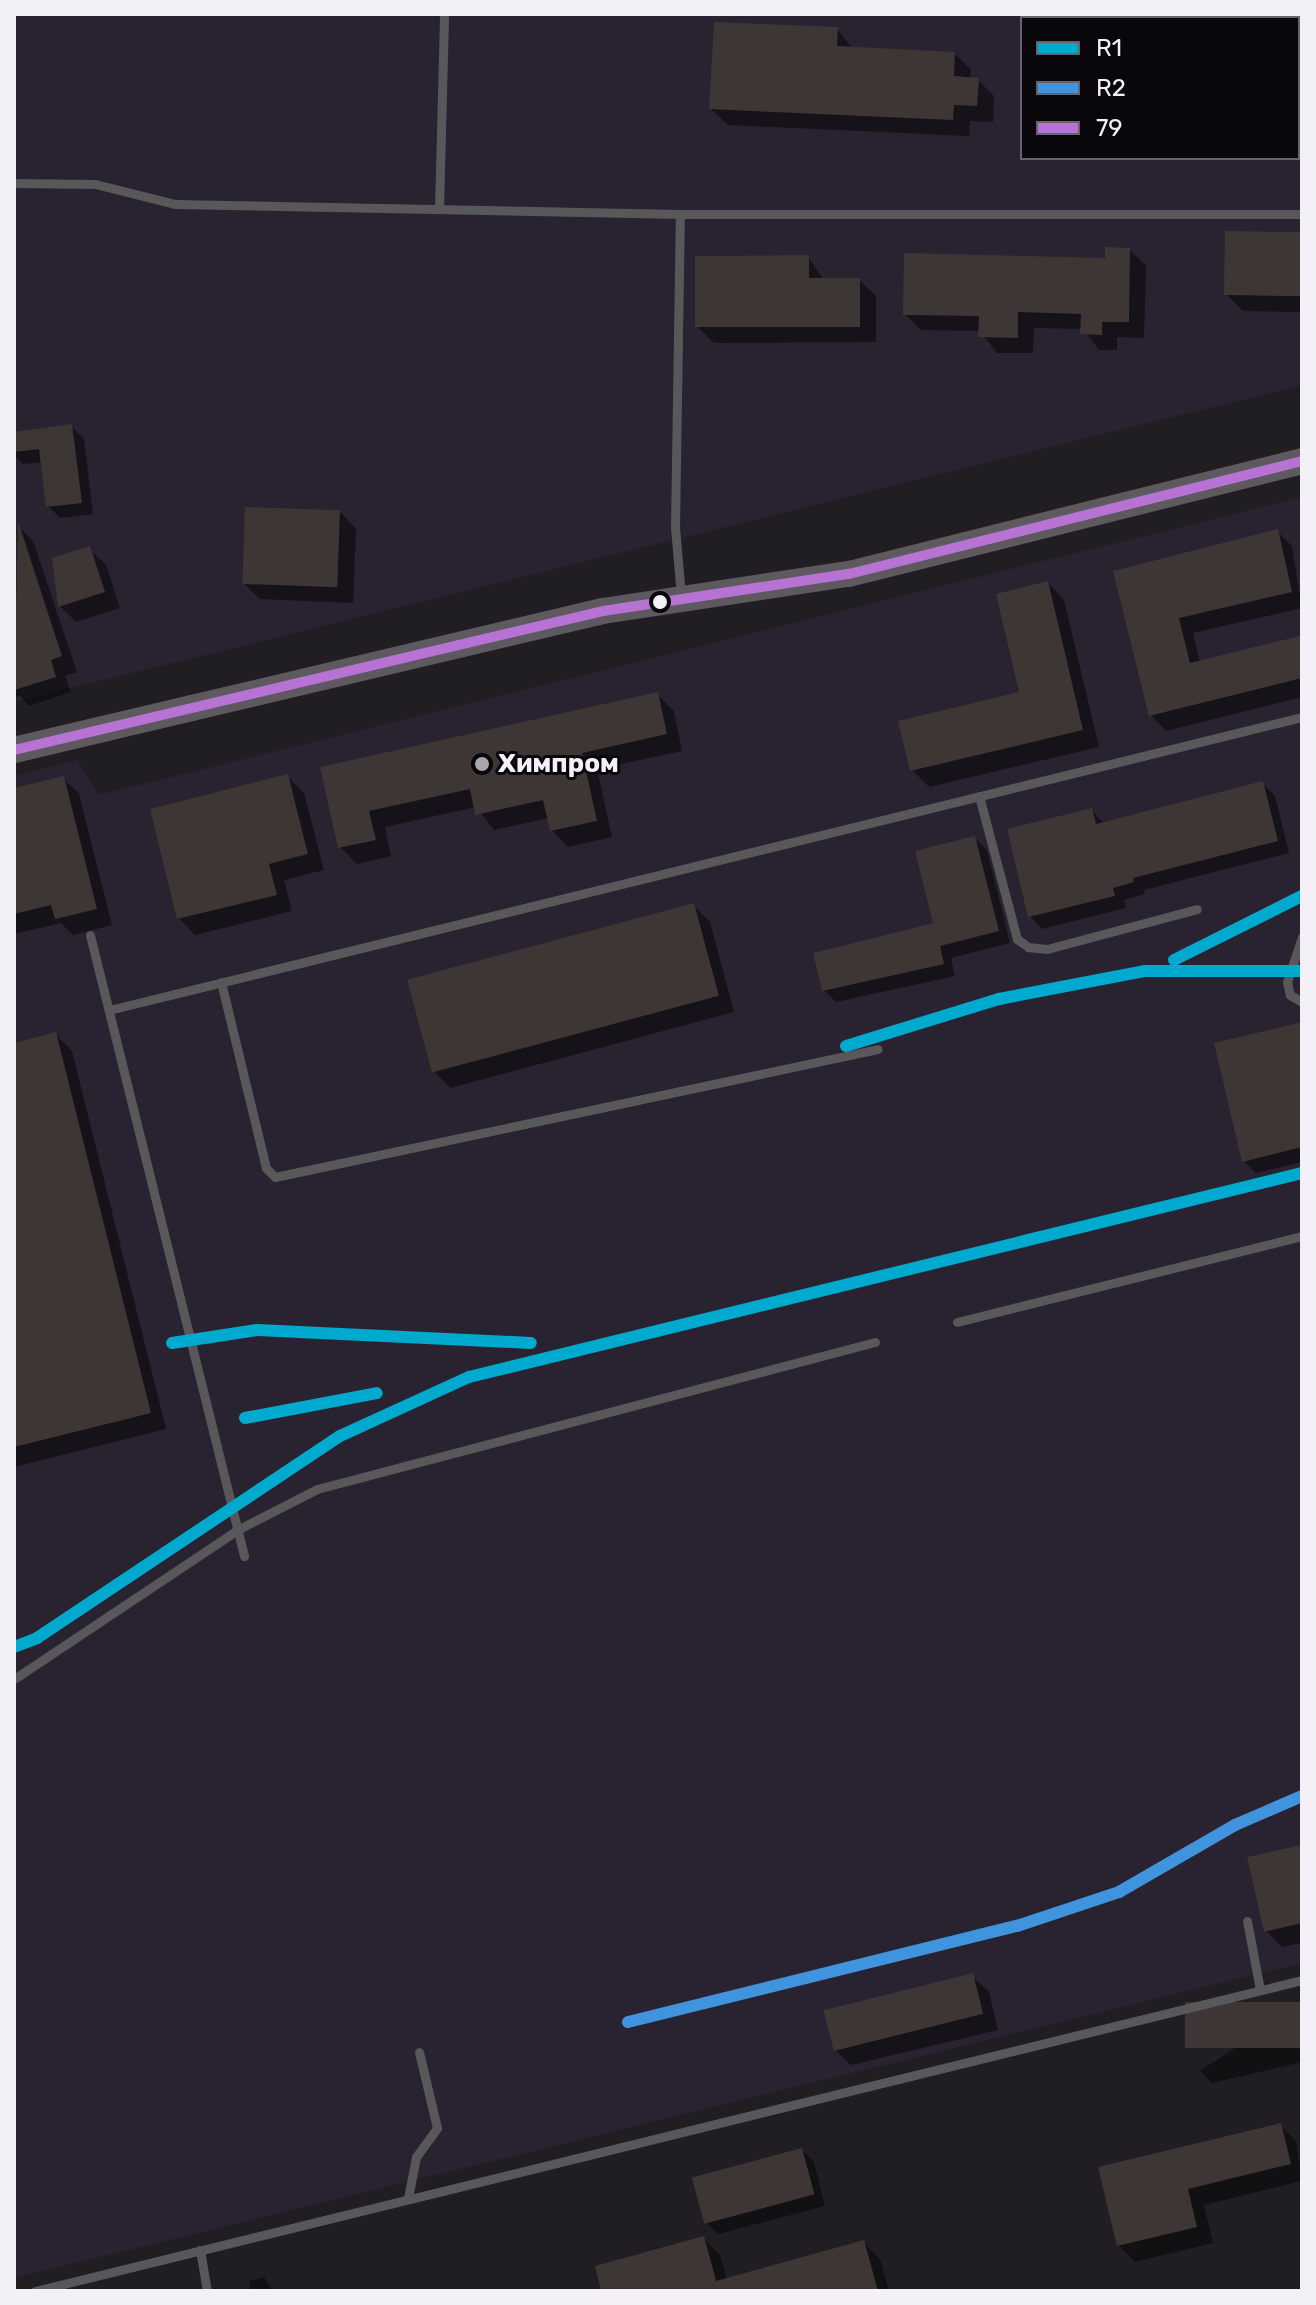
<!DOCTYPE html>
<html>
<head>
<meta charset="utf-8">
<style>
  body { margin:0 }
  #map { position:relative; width:1316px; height:2305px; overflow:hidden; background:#201e23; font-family:Rubik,sans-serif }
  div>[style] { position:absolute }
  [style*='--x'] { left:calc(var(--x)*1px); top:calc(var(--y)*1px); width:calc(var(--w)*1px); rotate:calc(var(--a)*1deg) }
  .built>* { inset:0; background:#292230 }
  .shadow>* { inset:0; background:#0007 }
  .building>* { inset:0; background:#3e3634; transform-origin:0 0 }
  .service>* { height:9px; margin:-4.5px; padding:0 4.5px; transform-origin:4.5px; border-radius:4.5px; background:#58575a }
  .secondary>* { height:26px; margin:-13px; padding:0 13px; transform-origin:13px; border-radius:13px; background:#5e595e }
  .bus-1>* { height:10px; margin:-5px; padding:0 5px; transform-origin:5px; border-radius:5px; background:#b673d3 }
  .rail-1>* { height:12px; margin:-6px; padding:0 6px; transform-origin:6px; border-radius:6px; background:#00a9ce }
  .rail-2>* { height:12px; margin:-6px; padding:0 6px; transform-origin:6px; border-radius:6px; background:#4094de }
  .dots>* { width:22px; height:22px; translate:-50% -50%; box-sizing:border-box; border:4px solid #09070b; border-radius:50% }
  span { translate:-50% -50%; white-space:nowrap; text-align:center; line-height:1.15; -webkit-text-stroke:6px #09070b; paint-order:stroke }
  .poi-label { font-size:26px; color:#f3f0f7; font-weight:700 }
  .left { translate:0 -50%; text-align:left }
  .frame { position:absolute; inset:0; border:16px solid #f3f0f7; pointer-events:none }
  .legend { position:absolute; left:1020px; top:16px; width:280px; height:144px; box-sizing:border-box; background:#09070b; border:2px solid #676469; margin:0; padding:10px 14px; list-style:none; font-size:24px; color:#f3f0f7 }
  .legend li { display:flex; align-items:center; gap:16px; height:40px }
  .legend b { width:40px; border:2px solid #676469 }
</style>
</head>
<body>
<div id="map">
  <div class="built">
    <div style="clip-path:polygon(evenodd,14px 14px,1302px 14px,1302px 385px,14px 702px,14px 14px,1022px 18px,1298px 18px,1298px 158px,1022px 158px,1022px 18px)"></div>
    <div style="clip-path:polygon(1302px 497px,1302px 1963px,14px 2278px,14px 776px,77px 760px,99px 795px)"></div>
  </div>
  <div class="shadow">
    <div style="clip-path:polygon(837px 29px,853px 49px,954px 53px,971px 70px,970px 79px,978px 80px,994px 96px,993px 122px,970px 121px,969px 136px,728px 125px,711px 109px)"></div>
    <div style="clip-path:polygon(1302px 234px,1302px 312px,1243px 311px,1226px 294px)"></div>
    <div style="clip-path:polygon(1130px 250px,1146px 266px,1144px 338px,1117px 337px,1117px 350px,1099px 350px,1083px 329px,1034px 328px,1033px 353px,997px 353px,980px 331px,921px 330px,905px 314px)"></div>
    <div style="clip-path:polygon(808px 257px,824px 280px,859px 280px,876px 296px,876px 342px,714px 343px,697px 326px)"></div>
    <div style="clip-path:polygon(72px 427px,84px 439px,93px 514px,60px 518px,48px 506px,42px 462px,23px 464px,14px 455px,14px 434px)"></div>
    <div style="clip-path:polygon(340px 512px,356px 529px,353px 603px,260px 599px,243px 583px)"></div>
    <div style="clip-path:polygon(18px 526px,33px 541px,77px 672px,65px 676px,71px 692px,29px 706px,20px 696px,14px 698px)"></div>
    <div style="clip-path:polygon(1277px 531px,1292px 546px,1302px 608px,1193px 633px,1200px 663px,1299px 638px,1302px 697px,1166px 731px,1151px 715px,1115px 573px)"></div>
    <div style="clip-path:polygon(89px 549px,106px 565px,120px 608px,76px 622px,60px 606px)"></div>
    <div style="clip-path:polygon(1048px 583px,1064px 600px,1099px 747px,929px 787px,912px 770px,1022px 694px)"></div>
    <div style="clip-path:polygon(657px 694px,674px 711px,682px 751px,597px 769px,612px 837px,568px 847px,552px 830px,549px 818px,494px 830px,476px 807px,385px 827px,391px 856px,357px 864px,340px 847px,323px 769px)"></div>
    <div style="clip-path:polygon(288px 777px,304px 793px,324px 870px,284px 880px,292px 911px,195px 935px,179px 918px)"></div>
    <div style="clip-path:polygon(63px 778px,79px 794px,112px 925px,73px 935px,61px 923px,14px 934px,14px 790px)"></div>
    <div style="clip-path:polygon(1263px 784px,1275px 796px,1289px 853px,1144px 890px,1145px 894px,1124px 900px,1126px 908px,1042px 929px,1030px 916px,1091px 810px,1103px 822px)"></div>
    <div style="clip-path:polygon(975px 838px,987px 850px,1010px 943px,951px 958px,955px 976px,836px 1002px,824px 990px,936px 925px)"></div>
    <div style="clip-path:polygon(693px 905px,710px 922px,734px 1012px,450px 1088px,434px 1071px)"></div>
    <div style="clip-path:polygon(1302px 1024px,1302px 1162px,1256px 1173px,1244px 1161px)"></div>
    <div style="clip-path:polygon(56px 1035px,72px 1051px,166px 1429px,14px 1467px,14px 1044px)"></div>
    <div style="clip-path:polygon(1302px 1847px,1302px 1943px,1282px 1947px,1266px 1931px)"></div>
    <div style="clip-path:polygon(972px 1976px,989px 1992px,998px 2030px,851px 2065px,834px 2049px)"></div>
    <div style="clip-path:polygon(1302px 2004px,1302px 2062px,1212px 2083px,1200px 2071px)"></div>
    <div style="clip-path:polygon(1280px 2125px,1296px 2141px,1302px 2181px,1204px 2205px,1213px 2243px,1135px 2262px,1119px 2245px,1100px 2168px)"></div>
    <div style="clip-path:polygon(802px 2150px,814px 2162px,825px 2206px,718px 2234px,706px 2222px)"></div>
    <div style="clip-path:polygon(703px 2238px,720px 2255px,727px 2280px,863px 2242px,880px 2259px,889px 2291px,604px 2291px)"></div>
    <div style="clip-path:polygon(264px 2277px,273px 2291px,251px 2291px,249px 2281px)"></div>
  </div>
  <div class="building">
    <div style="clip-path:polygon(714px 22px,838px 27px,837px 46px,955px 52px,954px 76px,979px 78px,977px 106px,954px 105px,953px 120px,709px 109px)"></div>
    <div style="left:1225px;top:231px;width:77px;height:64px;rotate:1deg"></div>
    <div style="clip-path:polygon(1105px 247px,1130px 248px,1129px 322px,1102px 322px,1102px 335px,1080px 334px,1081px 314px,1018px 312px,1018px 338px,978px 337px,979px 316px,903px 315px,904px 253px,1105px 258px)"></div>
    <div style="clip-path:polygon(809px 255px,809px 278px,860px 278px,860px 327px,695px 327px,695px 256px)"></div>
    <div style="clip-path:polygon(72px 424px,82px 503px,46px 507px,39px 449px,14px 452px,14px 432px)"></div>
    <div style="left:245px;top:507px;width:95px;height:77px;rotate:2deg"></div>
    <div style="clip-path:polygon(18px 521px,62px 656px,51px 660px,56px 677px,14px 690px)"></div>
    <div style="clip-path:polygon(1278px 529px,1292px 592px,1179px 618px,1190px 663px,1300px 636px,1302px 678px,1149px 716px,1113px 571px)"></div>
    <div style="clip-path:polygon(90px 546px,105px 592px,58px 607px,52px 558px)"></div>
    <div style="clip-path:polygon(1048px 581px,1083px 730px,910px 771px,898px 721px,1019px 692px,996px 594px)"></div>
    <div style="clip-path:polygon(658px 692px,667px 734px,582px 753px,597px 821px,550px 831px,543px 800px,475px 815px,470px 789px,369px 811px,376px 840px,338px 848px,320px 767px)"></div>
    <div style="clip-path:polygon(288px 774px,308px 854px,269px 864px,277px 895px,177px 919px,150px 809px)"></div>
    <div style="clip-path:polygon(64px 776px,97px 909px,55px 919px,51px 905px,14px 914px,14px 788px)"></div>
    <div style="clip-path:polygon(1263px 781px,1278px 841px,1133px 878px,1134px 882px,1113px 888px,1115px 896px,1028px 917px,1007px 829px,1092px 808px,1096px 824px)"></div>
    <div style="clip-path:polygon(975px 836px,999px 931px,940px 946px,944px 964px,822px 991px,813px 953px,933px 923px,915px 851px)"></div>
    <div style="left:694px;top:903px;width:96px;height:297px;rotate:75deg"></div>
    <div style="clip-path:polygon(1302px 1022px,1302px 1147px,1242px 1162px,1214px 1043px)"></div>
    <div style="clip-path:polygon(56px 1032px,151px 1413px,14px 1447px,14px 1043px)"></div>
    <div style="clip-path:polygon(1302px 1845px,1302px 1923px,1264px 1932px,1247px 1857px)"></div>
    <div style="left:973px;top:1973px;width:42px;height:154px;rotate:76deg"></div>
    <div style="left:1302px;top:2002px;width:46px;height:117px;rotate:90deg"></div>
    <div style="clip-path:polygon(1281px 2123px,1291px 2164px,1188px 2189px,1197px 2227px,1117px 2246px,1098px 2167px)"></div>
    <div style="left:802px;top:2148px;width:48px;height:114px;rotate:75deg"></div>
    <div style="clip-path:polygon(704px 2236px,716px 2281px,864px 2240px,878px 2291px,601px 2291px,595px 2266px)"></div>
  </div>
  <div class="service">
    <div style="--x:14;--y:183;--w:81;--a:0.7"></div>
    <div style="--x:95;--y:184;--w:82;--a:14"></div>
    <div style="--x:175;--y:204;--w:505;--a:1.13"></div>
    <div style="--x:439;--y:209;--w:195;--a:-88.5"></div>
    <div style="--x:681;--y:596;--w:69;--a:-95"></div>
    <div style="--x:675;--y:527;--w:313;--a:-89.1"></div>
    <div style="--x:680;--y:214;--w:622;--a:0"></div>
    <div style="--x:979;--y:796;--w:148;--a:75.1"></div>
    <div style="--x:1017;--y:939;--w:14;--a:36"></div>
    <div style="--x:1028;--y:947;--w:19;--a:6"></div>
    <div style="--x:1047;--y:949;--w:155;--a:-14.9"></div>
    <div style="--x:90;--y:935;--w:640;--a:76.07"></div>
    <div style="--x:1302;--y:937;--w:47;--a:108.4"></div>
    <div style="--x:1287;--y:982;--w:13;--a:77"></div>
    <div style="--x:1290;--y:995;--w:14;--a:30"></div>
    <div style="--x:221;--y:982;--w:191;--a:76.4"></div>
    <div style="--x:266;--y:1168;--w:13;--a:45"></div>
    <div style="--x:275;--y:1177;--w:616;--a:-11.98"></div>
    <div style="--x:109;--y:1010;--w:1228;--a:-13.8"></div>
    <div style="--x:957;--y:1322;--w:356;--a:-14"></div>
    <div style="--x:14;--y:1679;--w:268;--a:-33.7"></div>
    <div style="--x:237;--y:1530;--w:90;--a:-27.1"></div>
    <div style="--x:317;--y:1489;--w:577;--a:-14.76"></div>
    <div style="--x:1247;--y:1921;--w:70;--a:79.3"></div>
    <div style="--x:408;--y:2198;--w:42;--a:-79"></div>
    <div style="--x:416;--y:2157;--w:36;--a:-54"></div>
    <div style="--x:437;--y:2128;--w:78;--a:-103.3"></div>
    <div style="--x:200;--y:2250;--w:42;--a:80.3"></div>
    <div style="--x:35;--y:2291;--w:1305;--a:-13.79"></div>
  </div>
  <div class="secondary">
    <div style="--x:14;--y:750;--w:605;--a:-13.28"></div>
    <div style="--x:603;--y:611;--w:249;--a:-8.6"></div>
    <div style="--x:849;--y:574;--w:467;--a:-14"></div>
  </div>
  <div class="bus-1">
    <div style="--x:14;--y:750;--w:605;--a:-13.28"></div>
    <div style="--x:603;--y:611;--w:249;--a:-8.6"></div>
    <div style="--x:849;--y:574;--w:467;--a:-14"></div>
  </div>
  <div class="rail-1">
    <div style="--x:1174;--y:960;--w:143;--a:-26.6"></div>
    <div style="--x:846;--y:1046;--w:160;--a:-17.1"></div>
    <div style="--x:999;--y:999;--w:149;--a:-10.9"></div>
    <div style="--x:1145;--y:971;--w:157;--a:0"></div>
    <div style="--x:172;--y:1343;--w:86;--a:-8.7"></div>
    <div style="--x:257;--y:1330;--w:274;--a:2.7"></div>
    <div style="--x:245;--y:1418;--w:134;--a:-10.7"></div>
    <div style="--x:14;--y:1647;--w:25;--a:-21"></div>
    <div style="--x:37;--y:1638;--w:364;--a:-33.7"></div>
    <div style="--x:340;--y:1436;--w:142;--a:-24.6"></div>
    <div style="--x:469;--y:1377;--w:858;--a:-13.76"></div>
  </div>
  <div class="rail-2">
    <div style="--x:628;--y:2022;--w:401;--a:-13.9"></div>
    <div style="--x:1017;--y:1926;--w:108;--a:-18.4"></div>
    <div style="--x:1119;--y:1892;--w:134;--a:-30"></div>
    <div style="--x:1235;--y:1825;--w:73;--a:-23.4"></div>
  </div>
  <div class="dots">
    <div style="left:660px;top:602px;background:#f3f0f7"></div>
    <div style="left:482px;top:764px;background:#a9a6ad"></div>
  </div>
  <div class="poi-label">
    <span class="left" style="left:498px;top:764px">Химпром</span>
  </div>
  <div class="frame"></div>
  <ul class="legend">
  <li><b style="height:10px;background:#00a9ce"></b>R1</li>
  <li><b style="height:10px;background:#4094de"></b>R2</li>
  <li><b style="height:10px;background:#b673d3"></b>79</li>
  </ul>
</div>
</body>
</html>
